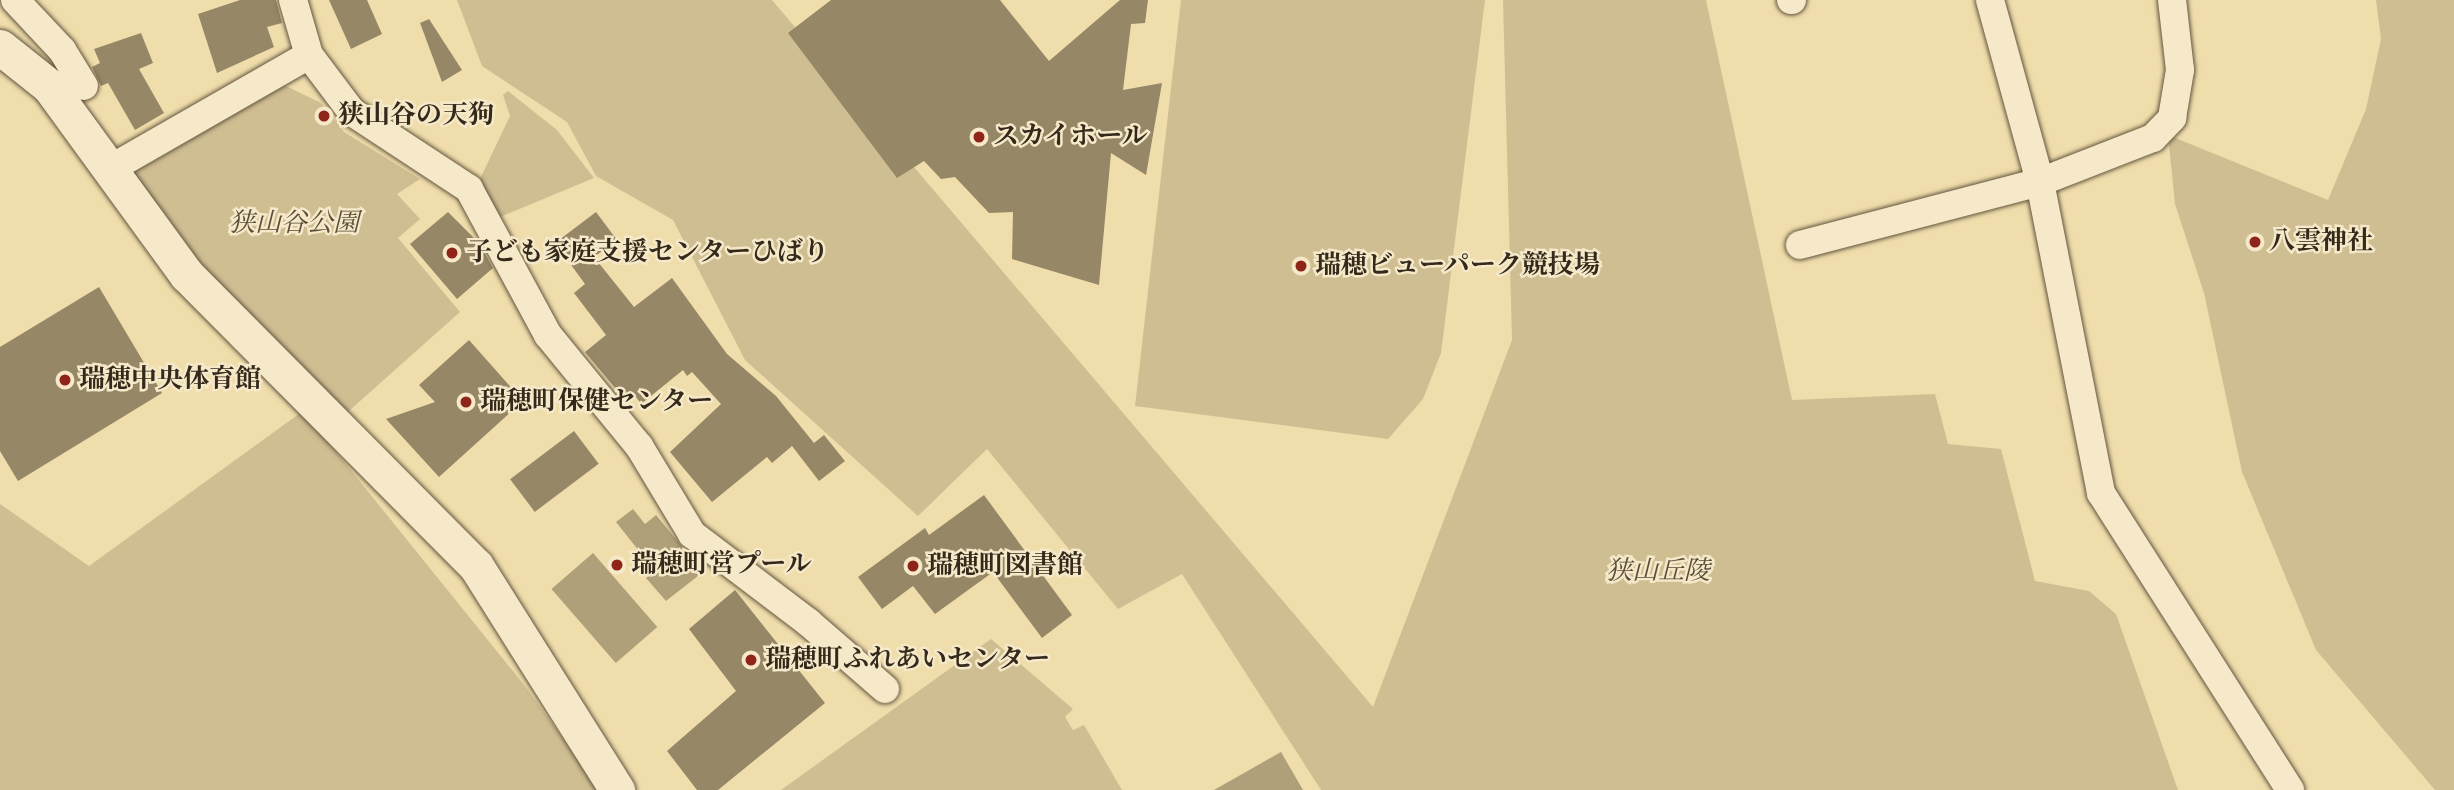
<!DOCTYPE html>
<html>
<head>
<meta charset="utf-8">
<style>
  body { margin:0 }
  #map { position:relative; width:2454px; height:790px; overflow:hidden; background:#f0ddac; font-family:"IM FELL DW Pica","Noto Serif JP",serif }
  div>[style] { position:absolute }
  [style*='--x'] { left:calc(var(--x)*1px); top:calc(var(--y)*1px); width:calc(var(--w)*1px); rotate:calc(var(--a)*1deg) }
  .green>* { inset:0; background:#d0be93 }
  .water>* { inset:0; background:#b0a07a; transform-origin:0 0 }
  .building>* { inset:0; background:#968766; transform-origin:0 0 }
  .roads { filter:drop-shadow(0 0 2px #63563e) drop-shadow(0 0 2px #63563e) }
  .minor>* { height:28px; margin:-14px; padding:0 14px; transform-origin:14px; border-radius:14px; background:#f5e9c9 }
  .tertiary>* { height:35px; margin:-17.5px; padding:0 17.5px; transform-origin:17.5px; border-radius:17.5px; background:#f5e9c9 }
  .dots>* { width:19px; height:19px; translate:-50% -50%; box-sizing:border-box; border:4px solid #f5e9c9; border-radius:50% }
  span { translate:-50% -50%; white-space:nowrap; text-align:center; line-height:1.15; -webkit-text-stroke:5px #f5e9c9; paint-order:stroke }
  .poi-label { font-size:26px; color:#34291a; font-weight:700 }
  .left { translate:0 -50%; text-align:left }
  .park-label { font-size:26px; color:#5b4e38; font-style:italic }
</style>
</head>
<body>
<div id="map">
  <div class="green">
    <div style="clip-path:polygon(457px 0,772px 0,1373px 707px,1512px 340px,1503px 0,1706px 0,1792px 400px,1935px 394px,1948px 444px,2001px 449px,2035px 581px,2089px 591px,2116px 614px,2178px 790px,1321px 790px,1182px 574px,1118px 609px,987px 449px,918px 516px,745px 360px,673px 220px,596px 176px,567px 122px,482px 66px)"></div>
    <div style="clip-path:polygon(1181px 0,1485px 0,1441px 353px,1423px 399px,1388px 439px,1135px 406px)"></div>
    <div style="clip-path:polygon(2376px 0,2454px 0,2454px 790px,2435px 790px,2316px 650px,2242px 472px,2204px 293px,2175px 204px,2168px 135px,2328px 200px,2366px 109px,2381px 39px)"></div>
    <div style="clip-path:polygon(284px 85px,321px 103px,344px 132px,420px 179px,397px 194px,420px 219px,398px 238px,460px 312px,341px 418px,193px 270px,127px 176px)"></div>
    <div style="clip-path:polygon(508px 91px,557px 130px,594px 178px,500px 217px,479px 181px,510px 116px,503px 95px)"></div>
    <div style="clip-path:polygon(303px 411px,525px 686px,600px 790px,0 790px,0 504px,89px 566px)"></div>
    <div style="clip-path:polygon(991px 639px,1073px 709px,1065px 717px,1073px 730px,1084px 725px,1122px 790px,781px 790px)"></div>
  </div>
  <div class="water">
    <div style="clip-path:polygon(633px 509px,645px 524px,656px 515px,703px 572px,666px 601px,646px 578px,655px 571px,616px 522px)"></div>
    <div style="left:593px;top:553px;width:98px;height:55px;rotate:49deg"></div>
    <div style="clip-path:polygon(1281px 752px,1303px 790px,1214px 790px)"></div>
  </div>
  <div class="building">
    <div style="clip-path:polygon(240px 0,276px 0,282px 23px,267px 27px,274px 47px,217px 73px,198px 14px)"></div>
    <div style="clip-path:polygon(329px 0,367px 0,382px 34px,351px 49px)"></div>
    <div style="clip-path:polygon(831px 0,1000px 0,1049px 61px,1120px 0,1148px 0,1145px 23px,1131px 24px,1123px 90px,1162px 83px,1146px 175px,1111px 153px,1099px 285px,1012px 259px,1013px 212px,989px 213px,955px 177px,941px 179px,924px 161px,897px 178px,788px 33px)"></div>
    <div style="clip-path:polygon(429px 19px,462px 70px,442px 82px,420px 23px)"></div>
    <div style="clip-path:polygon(141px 33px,153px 63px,139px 69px,164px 113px,135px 130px,108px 83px,101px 86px,92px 67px,100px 63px,94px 49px)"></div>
    <div style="clip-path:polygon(448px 212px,479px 243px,493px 268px,457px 299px,410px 244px)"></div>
    <div style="clip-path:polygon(596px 212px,617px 240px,594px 257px,634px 307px,672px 278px,727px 354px,776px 396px,814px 443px,824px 435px,845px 461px,819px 481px,792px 446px,772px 463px,767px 457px,712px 502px,670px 452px,721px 404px,692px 372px,687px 376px,683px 370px,641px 404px,634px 394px,626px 401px,585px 352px,606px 335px,574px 293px,585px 284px,555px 243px)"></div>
    <div style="clip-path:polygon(99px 287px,162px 393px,18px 481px,0 451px,0 347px)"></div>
    <div style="clip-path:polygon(469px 340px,523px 401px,439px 477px,386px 419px,435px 402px,419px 385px)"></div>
    <div style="left:574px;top:431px;width:41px;height:80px;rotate:53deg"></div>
    <div style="clip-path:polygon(984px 495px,1072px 615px,1042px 638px,993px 572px,935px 614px,913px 586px,882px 609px,858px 577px,925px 528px,929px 535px)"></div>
    <div style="clip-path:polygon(735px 590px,825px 703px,718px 790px,697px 790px,667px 751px,736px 691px,689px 629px)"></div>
  </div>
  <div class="roads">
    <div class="minor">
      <div style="--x:15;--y:0;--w:69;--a:46.8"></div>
      <div style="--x:62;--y:50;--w:42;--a:58.6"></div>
      <div style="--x:293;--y:0;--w:57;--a:73.8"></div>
      <div style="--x:309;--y:55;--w:71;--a:53"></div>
      <div style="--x:352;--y:112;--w:140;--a:33.3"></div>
      <div style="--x:469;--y:189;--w:166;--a:61.6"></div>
      <div style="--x:548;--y:335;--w:144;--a:50.7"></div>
      <div style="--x:639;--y:446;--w:103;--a:58.9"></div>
      <div style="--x:692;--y:534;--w:146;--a:37.2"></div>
      <div style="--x:808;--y:622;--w:102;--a:41"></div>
      <div style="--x:1791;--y:0;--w:1;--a:0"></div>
      <div style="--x:1990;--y:0;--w:189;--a:74.6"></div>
      <div style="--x:2040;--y:182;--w:317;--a:78.9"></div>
      <div style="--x:2101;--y:493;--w:352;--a:57.5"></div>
      <div style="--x:110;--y:169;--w:229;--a:-29.8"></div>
      <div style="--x:1800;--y:245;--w:248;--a:-14.7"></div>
      <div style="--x:2040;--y:182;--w:121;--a:-21.3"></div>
      <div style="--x:2153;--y:138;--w:28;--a:-46"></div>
      <div style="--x:2172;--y:118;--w:49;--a:-80.5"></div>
      <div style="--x:2180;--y:70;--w:70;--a:-96.5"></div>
    </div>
    <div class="tertiary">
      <div style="--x:0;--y:47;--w:63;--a:38.5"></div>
      <div style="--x:49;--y:86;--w:234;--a:53.9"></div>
      <div style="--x:187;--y:275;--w:410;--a:45.2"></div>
      <div style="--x:476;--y:566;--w:265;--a:57.8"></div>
    </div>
  </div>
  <div class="dots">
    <div style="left:324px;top:116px;background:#8f2418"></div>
    <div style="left:979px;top:137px;background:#8f2418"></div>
    <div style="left:2255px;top:242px;background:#8f2418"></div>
    <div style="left:452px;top:253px;background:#8f2418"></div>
    <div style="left:1301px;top:266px;background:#8f2418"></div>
    <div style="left:65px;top:380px;background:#8f2418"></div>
    <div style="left:466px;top:402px;background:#8f2418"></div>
    <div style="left:617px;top:565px;background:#8f2418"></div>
    <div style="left:913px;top:566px;background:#8f2418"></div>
    <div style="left:751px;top:660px;background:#8f2418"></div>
  </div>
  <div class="poi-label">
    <span class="left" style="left:338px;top:116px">狭山谷の天狗</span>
    <span class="left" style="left:993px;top:137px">スカイホール</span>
    <span class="left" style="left:2269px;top:242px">八雲神社</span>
    <span class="left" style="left:466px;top:253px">子ども家庭支援センターひばり</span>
    <span class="left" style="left:1315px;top:266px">瑞穂ビューパーク競技場</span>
    <span class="left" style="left:79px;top:380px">瑞穂中央体育館</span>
    <span class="left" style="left:480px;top:402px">瑞穂町保健センター</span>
    <span class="left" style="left:631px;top:565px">瑞穂町営プール</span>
    <span class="left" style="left:927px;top:566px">瑞穂町図書館</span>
    <span class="left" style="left:765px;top:660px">瑞穂町ふれあいセンター</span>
  </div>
  <div class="park-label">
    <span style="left:294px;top:224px">狭山谷公園</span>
    <span style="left:1658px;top:572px">狭山丘陵</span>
  </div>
</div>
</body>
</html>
